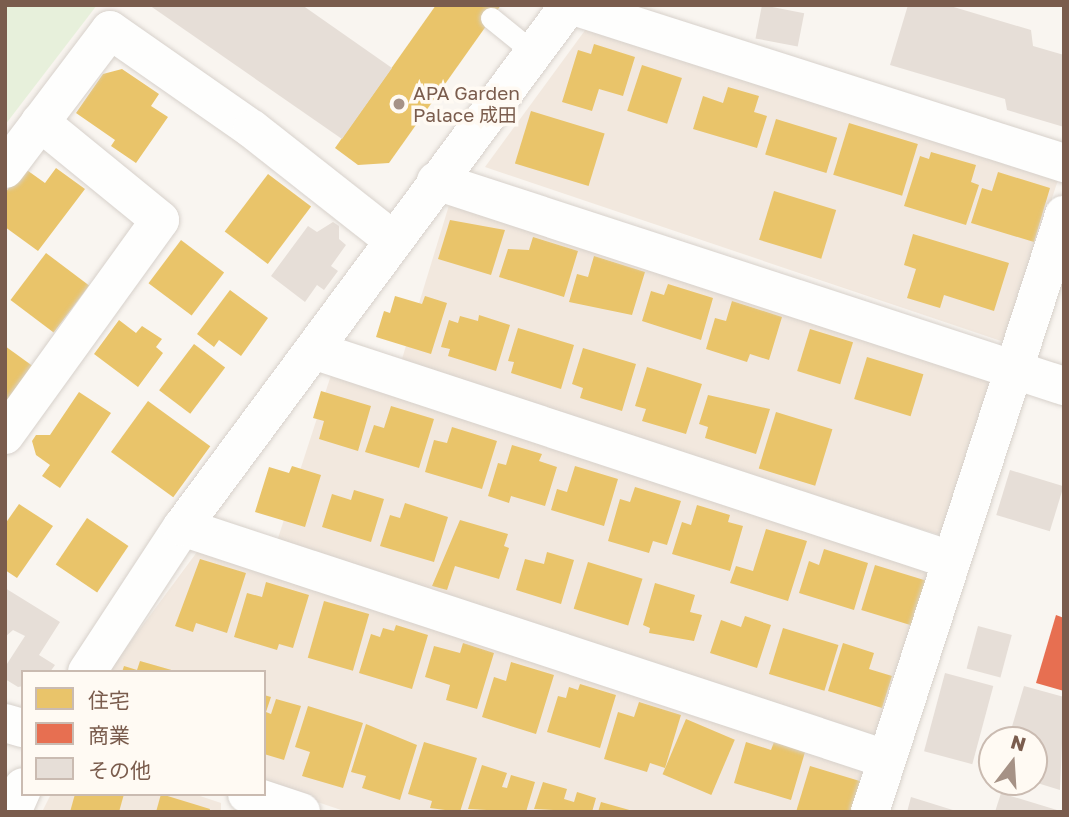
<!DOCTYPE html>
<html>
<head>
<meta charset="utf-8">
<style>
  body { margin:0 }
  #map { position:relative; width:1069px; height:817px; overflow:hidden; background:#f9f5f0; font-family:"Golos Text","Noto Sans JP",sans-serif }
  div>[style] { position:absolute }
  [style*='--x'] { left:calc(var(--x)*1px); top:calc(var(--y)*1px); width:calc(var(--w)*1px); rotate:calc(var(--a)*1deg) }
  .residential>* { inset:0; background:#f2e8de; transform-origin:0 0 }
  .green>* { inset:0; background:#e7f0db }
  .homes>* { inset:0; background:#e9c46a; transform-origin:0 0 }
  .shops>* { inset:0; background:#e76f51 }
  .building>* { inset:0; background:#e6ded7; transform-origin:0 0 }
  .roads { filter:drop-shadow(0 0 2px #d7d1cb) drop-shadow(0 0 2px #d7d1cb) }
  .lane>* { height:21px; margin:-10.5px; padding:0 10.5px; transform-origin:10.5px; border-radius:10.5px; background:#fefefd }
  .street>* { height:38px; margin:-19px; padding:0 19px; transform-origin:19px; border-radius:19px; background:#fefefd }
  .dots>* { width:19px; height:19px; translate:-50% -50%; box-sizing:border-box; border:4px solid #fffaf3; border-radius:50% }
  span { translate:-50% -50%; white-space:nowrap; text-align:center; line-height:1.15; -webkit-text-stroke:7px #fffaf3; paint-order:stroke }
  .poi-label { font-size:19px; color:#7a5c4d }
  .left { translate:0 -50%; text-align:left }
  .frame { position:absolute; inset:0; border:7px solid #7a5c4d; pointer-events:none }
  .legend { position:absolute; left:21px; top:670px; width:245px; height:126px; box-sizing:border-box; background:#fffaf3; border:2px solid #cabbb1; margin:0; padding:9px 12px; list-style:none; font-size:21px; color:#7a5c4d }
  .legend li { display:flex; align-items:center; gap:14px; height:35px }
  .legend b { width:35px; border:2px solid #cabbb1 }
  .north { position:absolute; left:978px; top:726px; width:70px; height:70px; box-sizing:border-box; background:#fffaf3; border:2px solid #cabbb1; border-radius:50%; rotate:17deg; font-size:19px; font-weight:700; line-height:28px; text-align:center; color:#7a5c4d }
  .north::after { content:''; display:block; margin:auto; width:24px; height:32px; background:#a69286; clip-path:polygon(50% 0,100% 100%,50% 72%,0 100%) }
</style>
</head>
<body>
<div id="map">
  <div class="residential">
    <div style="clip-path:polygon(586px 29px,1058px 180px,1004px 342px,485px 167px)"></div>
    <div style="left:450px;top:202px;width:573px;height:175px;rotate:17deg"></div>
    <div style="left:332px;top:372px;width:633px;height:185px;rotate:18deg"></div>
    <div style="clip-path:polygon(200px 548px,865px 766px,860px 812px,347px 812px,264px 784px,264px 672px,108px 672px)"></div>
    <div style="clip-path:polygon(51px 794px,194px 794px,221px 803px,221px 812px,42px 812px)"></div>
  </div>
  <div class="green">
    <div style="clip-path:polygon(5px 5px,97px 5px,5px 125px)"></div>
  </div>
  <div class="homes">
    <div style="clip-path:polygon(436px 5px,501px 5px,389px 163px,358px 165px,335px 148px)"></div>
    <div style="clip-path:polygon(594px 44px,635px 57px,623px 96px,599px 89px,592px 111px,562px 102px,578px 50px,591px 54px)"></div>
    <div style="left:642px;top:65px;width:42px;height:48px;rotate:18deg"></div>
    <div style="clip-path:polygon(122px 69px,159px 94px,151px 106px,168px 117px,136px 163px,111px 146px,115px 140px,76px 113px,103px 74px)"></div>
    <div style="clip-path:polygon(728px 87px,759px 96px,754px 112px,767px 116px,757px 148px,693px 129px,703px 96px,723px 103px)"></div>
    <div style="left:531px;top:111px;width:77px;height:55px;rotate:17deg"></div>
    <div style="left:776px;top:119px;width:64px;height:37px;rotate:17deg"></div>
    <div style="left:849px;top:123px;width:72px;height:54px;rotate:17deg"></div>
    <div style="clip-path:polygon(931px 152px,976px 165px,971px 182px,979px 185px,966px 225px,904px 206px,920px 156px,929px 159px)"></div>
    <div style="clip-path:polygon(24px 168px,45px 183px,56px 168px,85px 189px,38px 251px,5px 227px,5px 193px)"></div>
    <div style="clip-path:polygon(998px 172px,1050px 188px,1034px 242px,971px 223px,982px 188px,992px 191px)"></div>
    <div style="left:268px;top:174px;width:54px;height:72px;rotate:37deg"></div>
    <div style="left:774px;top:191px;width:65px;height:51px;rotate:17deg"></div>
    <div style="clip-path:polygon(450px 220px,505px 230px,491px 275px,438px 259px)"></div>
    <div style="clip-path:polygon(913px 234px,1009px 263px,994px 311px,944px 295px,940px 308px,907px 298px,916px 269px,904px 265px)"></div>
    <div style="clip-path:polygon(533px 237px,578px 251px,564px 297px,499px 277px,508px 249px,529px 250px)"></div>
    <div style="left:181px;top:240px;width:54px;height:54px;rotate:37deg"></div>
    <div style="left:46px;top:253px;width:54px;height:59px;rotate:37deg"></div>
    <div style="clip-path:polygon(594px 256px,645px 272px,632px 315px,569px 302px,577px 274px,588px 277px)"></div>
    <div style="clip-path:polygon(668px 284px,713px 298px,701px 340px,642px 321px,651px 291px,664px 295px)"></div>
    <div style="clip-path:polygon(230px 290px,268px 318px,241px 356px,219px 340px,214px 347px,197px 334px)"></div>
    <div style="clip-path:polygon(395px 296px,422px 304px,425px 296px,447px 303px,431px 354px,376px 337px,384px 311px,390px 313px)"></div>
    <div style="clip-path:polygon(732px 301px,782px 317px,769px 360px,750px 354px,747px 362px,706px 349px,715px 318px,726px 321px)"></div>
    <div style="clip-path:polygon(479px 315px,510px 325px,496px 371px,448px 356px,450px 349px,441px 347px,449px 320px,458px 323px,460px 316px,478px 321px)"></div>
    <div style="clip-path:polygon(119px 320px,136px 333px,142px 326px,162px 339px,156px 347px,163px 353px,138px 387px,94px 354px)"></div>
    <div style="clip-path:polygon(518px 328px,574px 345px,561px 389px,511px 373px,514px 362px,508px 361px)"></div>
    <div style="left:810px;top:329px;width:45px;height:44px;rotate:17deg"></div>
    <div style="left:194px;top:344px;width:39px;height:58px;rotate:37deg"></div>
    <div style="clip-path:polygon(5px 346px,34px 367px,5px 406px)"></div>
    <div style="clip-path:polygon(583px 348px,636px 364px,622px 411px,580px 398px,583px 388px,572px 384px)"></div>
    <div style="left:867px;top:357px;width:59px;height:44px;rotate:17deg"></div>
    <div style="clip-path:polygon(647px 367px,702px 384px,686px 434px,642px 421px,646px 409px,635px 406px)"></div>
    <div style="clip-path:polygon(321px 391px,371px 406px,358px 451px,319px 439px,324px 421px,313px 418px)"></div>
    <div style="clip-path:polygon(79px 392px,111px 413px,60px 488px,42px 476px,50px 465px,36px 455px,32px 441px,36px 435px,50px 435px)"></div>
    <div style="clip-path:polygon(708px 395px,770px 409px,756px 454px,705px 438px,708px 427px,699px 424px)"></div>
    <div style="left:148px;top:401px;width:77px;height:63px;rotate:36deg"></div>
    <div style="clip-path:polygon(391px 406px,434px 419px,419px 468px,365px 452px,374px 425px,384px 428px)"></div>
    <div style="left:776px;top:412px;width:59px;height:59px;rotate:17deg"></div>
    <div style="clip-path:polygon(452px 427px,497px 441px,482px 489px,425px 472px,434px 440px,447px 443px)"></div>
    <div style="clip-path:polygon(512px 445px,542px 454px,539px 461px,557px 467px,545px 506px,511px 496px,509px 503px,488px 496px,498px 463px,506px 465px)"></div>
    <div style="clip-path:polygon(292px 466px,321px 475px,305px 527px,255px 512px,269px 467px,289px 473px)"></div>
    <div style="clip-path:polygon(575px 466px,618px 479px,604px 526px,551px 510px,557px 489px,567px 492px)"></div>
    <div style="clip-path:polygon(635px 487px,681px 501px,667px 545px,653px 541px,649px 553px,608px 541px,620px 499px,630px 502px)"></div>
    <div style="clip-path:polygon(354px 490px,384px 499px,371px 542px,322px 527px,332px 494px,351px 500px)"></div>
    <div style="clip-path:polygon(405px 503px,448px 517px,434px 562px,380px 546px,390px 515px,400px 518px)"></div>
    <div style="clip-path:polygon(19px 504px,53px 526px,17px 578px,5px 570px,5px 524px)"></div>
    <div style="clip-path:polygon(697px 505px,730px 515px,728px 522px,743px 526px,730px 571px,672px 554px,682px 522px,691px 525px)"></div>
    <div style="left:87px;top:518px;width:50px;height:56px;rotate:34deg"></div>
    <div style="clip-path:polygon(460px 520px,508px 534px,504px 546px,509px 548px,499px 579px,455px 566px,447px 590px,432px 586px)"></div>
    <div style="clip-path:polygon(766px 529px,807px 541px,788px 601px,730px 583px,736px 566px,753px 571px)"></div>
    <div style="clip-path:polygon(824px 549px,868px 563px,854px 610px,799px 593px,809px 561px,819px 565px)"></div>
    <div style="clip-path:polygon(547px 552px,574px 560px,561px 604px,516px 590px,525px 559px,544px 564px)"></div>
    <div style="clip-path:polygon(200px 559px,246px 573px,227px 633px,196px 623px,193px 632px,175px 626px)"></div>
    <div style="left:588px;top:562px;width:57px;height:49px;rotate:17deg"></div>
    <div style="left:875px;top:565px;width:53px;height:47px;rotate:17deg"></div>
    <div style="clip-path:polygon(266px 582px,309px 595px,293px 648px,279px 644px,277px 650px,234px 637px,247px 593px,262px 597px)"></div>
    <div style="clip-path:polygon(655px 583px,695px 595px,690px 612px,702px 615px,694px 641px,649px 633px,650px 628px,643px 625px)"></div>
    <div style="left:324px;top:601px;width:47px;height:59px;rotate:16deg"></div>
    <div style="clip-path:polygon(745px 616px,771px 625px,757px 668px,710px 653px,721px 620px,741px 627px)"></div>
    <div style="clip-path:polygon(396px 625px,428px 635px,412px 689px,359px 673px,371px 634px,380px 637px,383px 628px,394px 631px)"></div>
    <div style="left:783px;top:628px;width:58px;height:48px;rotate:17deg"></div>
    <div style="clip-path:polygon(463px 643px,494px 653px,477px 709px,446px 700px,450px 685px,425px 677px,434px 646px,460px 653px)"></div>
    <div style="clip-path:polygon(843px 643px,874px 653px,869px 669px,892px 676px,882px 708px,828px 691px)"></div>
    <div style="clip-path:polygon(140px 661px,175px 671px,175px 672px,122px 672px,124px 666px,137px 670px)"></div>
    <div style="clip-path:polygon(511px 662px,554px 675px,536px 734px,482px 717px,494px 677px,506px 681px)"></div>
    <div style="clip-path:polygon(580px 684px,616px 695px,600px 748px,547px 732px,558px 696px,566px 698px,569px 687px,578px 690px)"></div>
    <div style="clip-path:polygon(264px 695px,271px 697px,266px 712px,271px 714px,276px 699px,301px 706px,284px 760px,264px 754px)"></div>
    <div style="clip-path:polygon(639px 702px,681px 715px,665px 768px,650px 763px,647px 772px,604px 759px,618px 712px,634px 717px)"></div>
    <div style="clip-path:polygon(308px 706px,363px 723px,343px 788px,302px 776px,310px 752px,295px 747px)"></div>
    <div style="left:686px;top:719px;width:53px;height:60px;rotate:23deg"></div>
    <div style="clip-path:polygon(366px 724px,417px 745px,400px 800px,362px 788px,366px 776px,351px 772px)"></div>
    <div style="clip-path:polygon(424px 742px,477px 758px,460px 812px,430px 808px,432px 801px,408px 794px)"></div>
    <div style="clip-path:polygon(746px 742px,771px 750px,774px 742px,805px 752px,791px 800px,734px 783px)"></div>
    <div style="clip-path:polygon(482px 765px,507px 773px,502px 787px,507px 788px,511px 775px,535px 782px,526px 812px,468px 809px)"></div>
    <div style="clip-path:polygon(810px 766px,863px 782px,853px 812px,796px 812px)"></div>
    <div style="clip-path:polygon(543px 782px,567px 789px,564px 799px,574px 802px,577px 792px,596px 798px,592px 812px,534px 809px)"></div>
    <div style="clip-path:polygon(75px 794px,124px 794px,119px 812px,70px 812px)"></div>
    <div style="clip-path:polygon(161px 794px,210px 809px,209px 812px,156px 812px)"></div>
    <div style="clip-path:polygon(601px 802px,633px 811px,632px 812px,598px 812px)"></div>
  </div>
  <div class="shops">
    <div style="clip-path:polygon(1056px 615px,1064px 618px,1064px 691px,1036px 683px)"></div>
  </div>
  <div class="building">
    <div style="clip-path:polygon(149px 5px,302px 5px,392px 68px,342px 139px)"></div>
    <div style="left:762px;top:5px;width:43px;height:34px;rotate:11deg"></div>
    <div style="clip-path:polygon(908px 5px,947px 5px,1031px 30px,1033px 46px,1064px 55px,1064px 127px,1007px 110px,1005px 99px,890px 65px)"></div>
    <div style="clip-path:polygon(333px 222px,339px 226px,339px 239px,346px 245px,331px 266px,338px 271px,324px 290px,317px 285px,305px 302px,271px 276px,308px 226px,317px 232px)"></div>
    <div style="left:1010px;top:470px;width:56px;height:47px;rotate:17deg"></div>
    <div style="clip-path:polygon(5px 588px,60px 622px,39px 655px,55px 665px,50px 672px,23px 672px,23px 686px,18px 687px,5px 679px,5px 667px,25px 636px,13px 630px,5px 637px)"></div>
    <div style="left:978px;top:626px;width:35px;height:44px;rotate:15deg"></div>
    <div style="left:945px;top:673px;width:50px;height:81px;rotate:15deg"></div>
    <div style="clip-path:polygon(1024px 686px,1064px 697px,1060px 790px,1034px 782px,1034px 740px,1008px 740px)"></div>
    <div style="clip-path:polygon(1001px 793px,1057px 810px,1056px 812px,995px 812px)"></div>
    <div style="clip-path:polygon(911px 797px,956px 811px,956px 812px,907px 812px)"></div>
  </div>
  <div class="roads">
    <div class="lane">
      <div style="--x:491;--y:18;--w:54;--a:39"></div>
    </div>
    <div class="street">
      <div style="--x:570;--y:5;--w:519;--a:17.74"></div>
      <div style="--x:5;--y:169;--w:174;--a:-52.9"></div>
      <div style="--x:110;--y:30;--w:173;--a:34.9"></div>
      <div style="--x:252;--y:129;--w:179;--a:38.2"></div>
      <div style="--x:436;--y:181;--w:661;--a:18.08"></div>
      <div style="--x:316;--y:351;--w:669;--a:18.22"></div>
      <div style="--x:5;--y:435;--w:265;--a:-54.2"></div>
      <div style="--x:160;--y:220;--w:155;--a:-140.8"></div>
      <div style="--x:182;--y:527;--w:741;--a:18.24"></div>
      <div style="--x:87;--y:672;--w:173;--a:-56.8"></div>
      <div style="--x:182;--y:527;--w:650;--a:-53.45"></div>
      <div style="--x:5;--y:723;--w:19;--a:16"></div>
      <div style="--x:247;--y:794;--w:57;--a:18.4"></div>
      <div style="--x:12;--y:812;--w:27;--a:-66"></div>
      <div style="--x:870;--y:812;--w:628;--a:-72"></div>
    </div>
  </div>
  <div class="dots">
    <div style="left:399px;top:104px;background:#a69286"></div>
  </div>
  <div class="poi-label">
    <span class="left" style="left:413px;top:104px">APA Garden<br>Palace 成田</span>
  </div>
  <div class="frame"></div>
  <ul class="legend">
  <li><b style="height:19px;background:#e9c46a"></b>住宅</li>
  <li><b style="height:19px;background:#e76f51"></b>商業</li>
  <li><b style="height:19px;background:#e6ded7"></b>その他</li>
  </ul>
  <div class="north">N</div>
</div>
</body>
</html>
